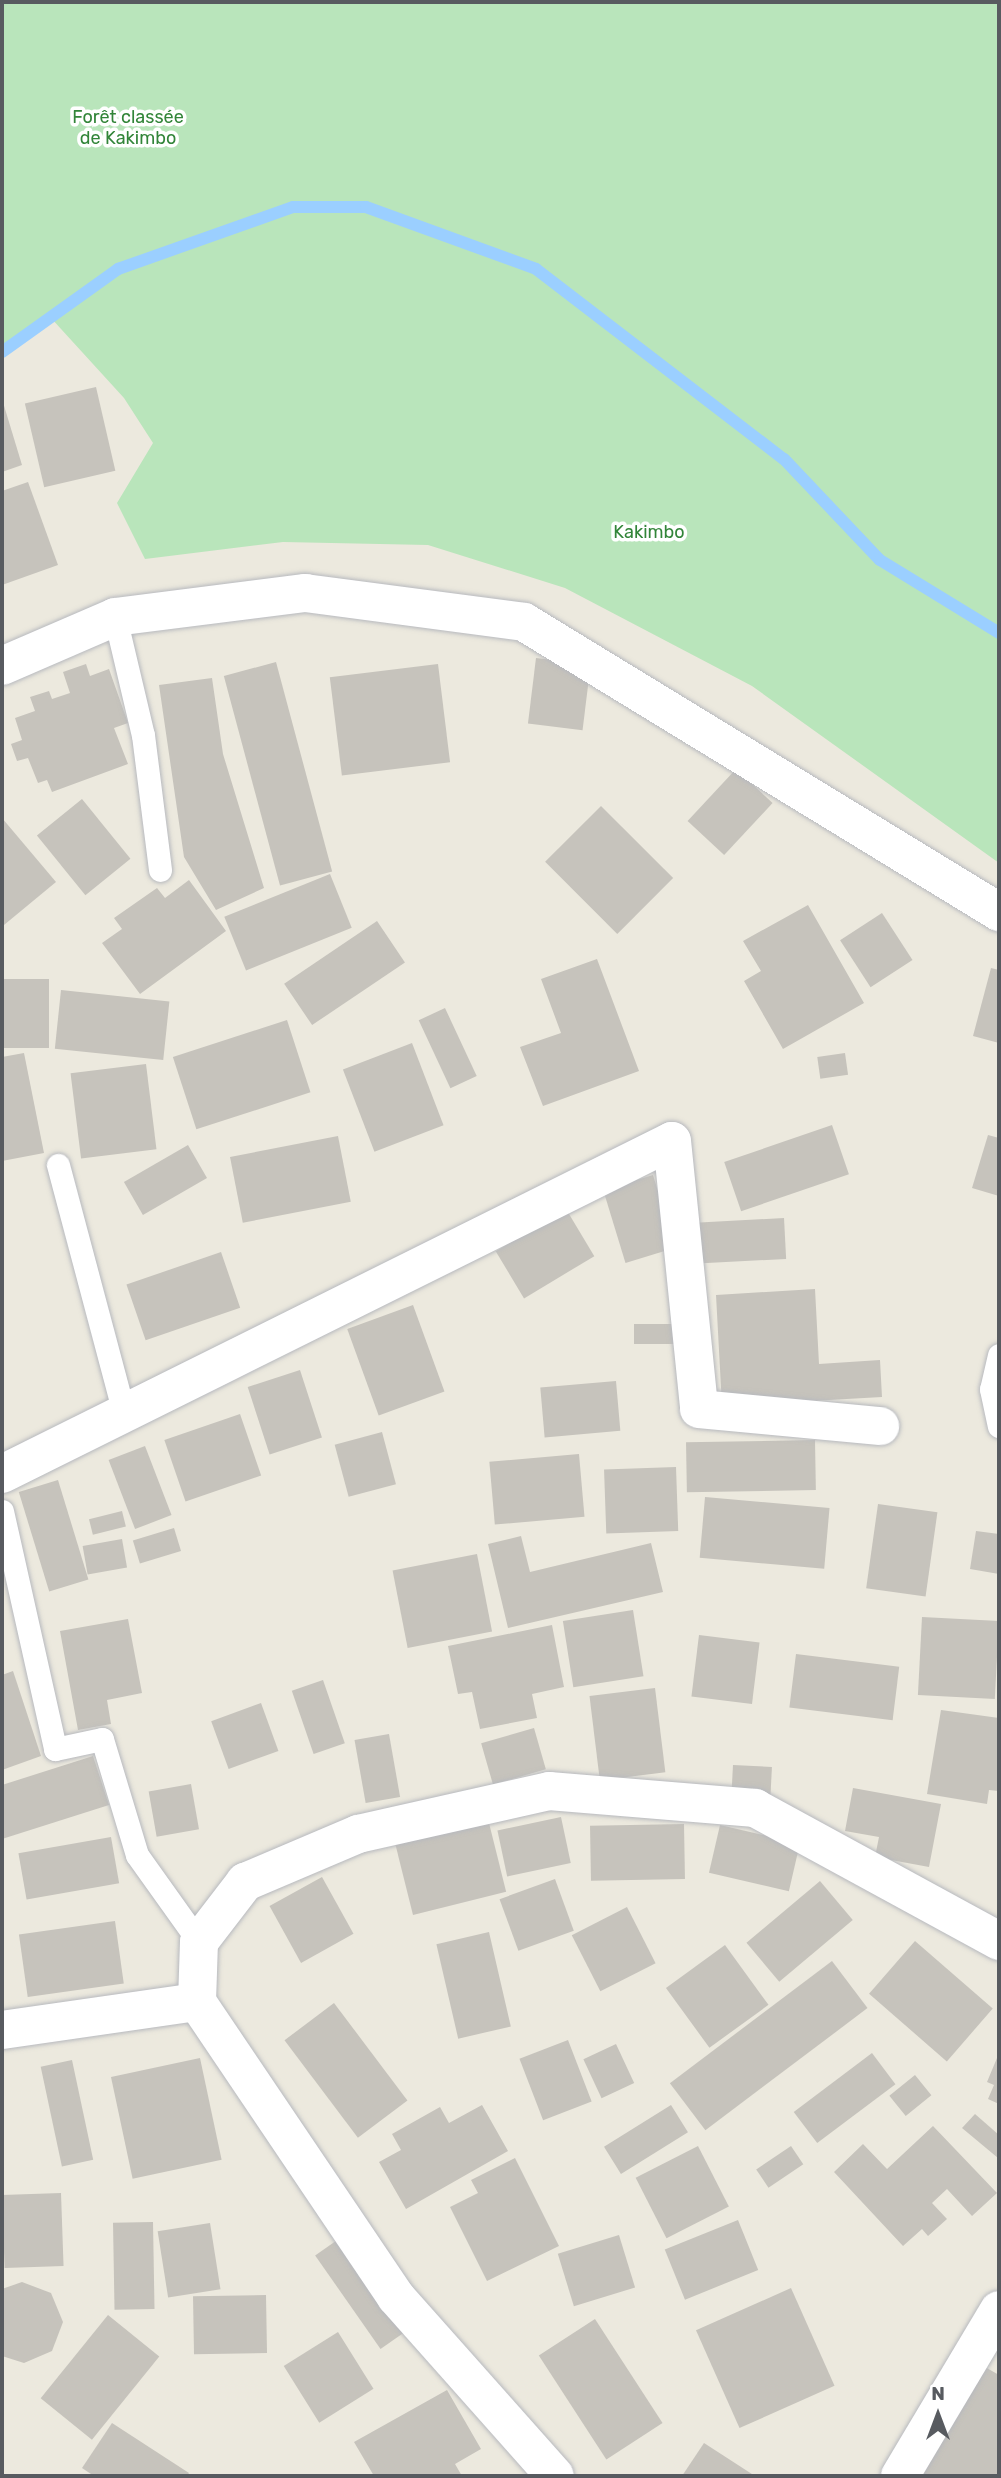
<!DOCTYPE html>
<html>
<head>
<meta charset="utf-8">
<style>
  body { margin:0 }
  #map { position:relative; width:1001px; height:2478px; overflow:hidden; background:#ece9de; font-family:Rubik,sans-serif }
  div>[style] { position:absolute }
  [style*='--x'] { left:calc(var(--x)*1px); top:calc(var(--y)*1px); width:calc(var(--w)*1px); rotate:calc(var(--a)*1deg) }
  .green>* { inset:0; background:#b9e5bb }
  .stream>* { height:12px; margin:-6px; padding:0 6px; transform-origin:6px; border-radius:6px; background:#9bcfff }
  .building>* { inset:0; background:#c6c3bc; transform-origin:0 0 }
  .roads { filter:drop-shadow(0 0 2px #b7b9be) drop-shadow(0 0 2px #b7b9be) }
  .service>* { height:23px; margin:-11.5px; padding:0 11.5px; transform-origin:11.5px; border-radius:11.5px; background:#fff }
  .minor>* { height:38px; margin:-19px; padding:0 19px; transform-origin:19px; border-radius:19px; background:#fff }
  span { translate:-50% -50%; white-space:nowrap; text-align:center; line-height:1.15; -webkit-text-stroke:7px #fff; paint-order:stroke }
  .park-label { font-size:18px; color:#328539 }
  .frame { position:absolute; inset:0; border:4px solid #585b60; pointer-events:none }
  .north { position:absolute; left:903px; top:2380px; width:70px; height:70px; -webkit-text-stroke:5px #fff; paint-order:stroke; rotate:0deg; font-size:19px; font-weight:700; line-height:28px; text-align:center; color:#585b60 }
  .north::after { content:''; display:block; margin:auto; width:24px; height:32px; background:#585b60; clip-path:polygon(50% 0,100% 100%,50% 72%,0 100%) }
</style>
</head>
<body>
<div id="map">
  <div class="green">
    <div style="clip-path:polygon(2px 2px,999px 2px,999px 863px,752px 686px,565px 588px,428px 545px,283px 542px,145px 559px,117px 503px,153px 443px,124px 398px,51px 318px,2px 352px)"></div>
  </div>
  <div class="stream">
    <div style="--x:2;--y:352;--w:143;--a:-35.6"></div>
    <div style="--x:118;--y:269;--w:186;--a:-19.5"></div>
    <div style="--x:293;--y:207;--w:73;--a:0"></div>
    <div style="--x:366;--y:207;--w:181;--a:20"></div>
    <div style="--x:536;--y:269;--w:312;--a:37.5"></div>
    <div style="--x:784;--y:459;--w:139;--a:46.5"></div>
    <div style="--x:880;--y:560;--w:140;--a:31.5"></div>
  </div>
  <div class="building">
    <div style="left:96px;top:387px;width:86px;height:73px;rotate:77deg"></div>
    <div style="clip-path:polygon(2px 399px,22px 465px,2px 472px)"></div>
    <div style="clip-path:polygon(28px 482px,58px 565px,2px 585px,2px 491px)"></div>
    <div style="left:536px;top:658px;width:55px;height:66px;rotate:7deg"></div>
    <div style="left:276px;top:662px;width:217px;height:54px;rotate:75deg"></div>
    <div style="clip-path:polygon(86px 664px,90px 676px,109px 669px,128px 723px,114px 728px,128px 764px,52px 792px,47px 780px,38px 783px,28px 758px,17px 761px,11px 744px,22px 740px,15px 718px,35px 711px,30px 697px,49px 691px,52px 699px,70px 693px,63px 672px)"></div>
    <div style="left:438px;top:664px;width:99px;height:109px;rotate:83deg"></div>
    <div style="clip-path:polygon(212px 678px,223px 754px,264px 888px,216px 910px,184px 857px,159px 685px)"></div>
    <div style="left:736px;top:769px;width:50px;height:71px;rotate:43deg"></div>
    <div style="left:82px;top:799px;width:77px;height:58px;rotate:51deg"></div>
    <div style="left:601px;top:806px;width:102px;height:79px;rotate:45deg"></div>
    <div style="clip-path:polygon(2px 818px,56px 882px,4px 925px,2px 922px)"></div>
    <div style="left:330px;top:874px;width:58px;height:114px;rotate:68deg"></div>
    <div style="clip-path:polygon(189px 880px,226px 931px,140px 994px,102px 943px,122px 929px,114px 918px,157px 888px,165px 898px)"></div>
    <div style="clip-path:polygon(808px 905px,864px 1003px,783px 1049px,744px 981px,761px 971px,743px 941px)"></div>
    <div style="left:882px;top:913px;width:56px;height:50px;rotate:57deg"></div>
    <div style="left:377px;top:921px;width:50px;height:112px;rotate:56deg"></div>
    <div style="clip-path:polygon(597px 959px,639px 1071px,543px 1106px,520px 1047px,561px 1033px,541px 979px)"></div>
    <div style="clip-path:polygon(991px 968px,999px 970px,999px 1043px,973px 1036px)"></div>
    <div style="left:2px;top:979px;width:47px;height:69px"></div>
    <div style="left:61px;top:990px;width:109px;height:59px;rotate:6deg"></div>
    <div style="left:445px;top:1008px;width:75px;height:29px;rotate:65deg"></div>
    <div style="left:287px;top:1020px;width:76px;height:120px;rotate:72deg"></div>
    <div style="left:412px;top:1043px;width:88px;height:74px;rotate:69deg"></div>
    <div style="clip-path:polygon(24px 1053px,44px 1153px,2px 1161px,2px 1057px)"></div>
    <div style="left:845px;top:1053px;width:22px;height:28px;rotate:82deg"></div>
    <div style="left:146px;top:1064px;width:86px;height:76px;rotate:83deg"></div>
    <div style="left:832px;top:1125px;width:52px;height:114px;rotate:71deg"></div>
    <div style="clip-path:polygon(988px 1135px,999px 1138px,999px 1196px,972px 1188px)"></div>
    <div style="left:338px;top:1136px;width:67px;height:110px;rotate:79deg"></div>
    <div style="left:188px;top:1145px;width:38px;height:74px;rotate:60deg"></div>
    <div style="left:653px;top:1175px;width:76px;height:52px;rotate:73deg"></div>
    <div style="left:566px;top:1209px;width:55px;height:82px;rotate:59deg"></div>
    <div style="left:784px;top:1218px;width:41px;height:89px;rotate:87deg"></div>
    <div style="left:221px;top:1252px;width:59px;height:100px;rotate:71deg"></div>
    <div style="clip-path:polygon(815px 1289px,819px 1364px,880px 1360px,882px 1397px,722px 1406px,716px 1295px)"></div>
    <div style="left:413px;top:1305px;width:92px;height:70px;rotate:70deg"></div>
    <div style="left:678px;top:1324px;width:20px;height:44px;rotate:90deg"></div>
    <div style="left:300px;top:1370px;width:71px;height:55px;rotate:72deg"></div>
    <div style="left:616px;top:1381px;width:50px;height:76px;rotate:85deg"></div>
    <div style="left:240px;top:1414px;width:65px;height:80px;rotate:71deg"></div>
    <div style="left:382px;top:1432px;width:54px;height:49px;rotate:75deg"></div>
    <div style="left:815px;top:1440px;width:50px;height:129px;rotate:89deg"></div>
    <div style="left:145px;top:1446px;width:74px;height:39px;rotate:69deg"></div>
    <div style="left:579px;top:1454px;width:63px;height:90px;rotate:85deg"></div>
    <div style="left:676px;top:1467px;width:64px;height:72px;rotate:88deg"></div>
    <div style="left:58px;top:1480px;width:104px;height:41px;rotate:73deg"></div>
    <div style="left:705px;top:1497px;width:125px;height:61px;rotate:5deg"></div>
    <div style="left:878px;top:1504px;width:60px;height:85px;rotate:8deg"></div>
    <div style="left:122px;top:1511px;width:16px;height:34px;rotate:76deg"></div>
    <div style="left:174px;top:1528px;width:24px;height:43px;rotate:73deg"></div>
    <div style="clip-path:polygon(976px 1531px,999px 1534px,999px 1574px,970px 1569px)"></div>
    <div style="clip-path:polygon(521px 1536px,530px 1572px,651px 1543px,663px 1592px,508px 1628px,488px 1544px)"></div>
    <div style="left:122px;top:1539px;width:29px;height:40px;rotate:80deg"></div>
    <div style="left:477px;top:1554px;width:79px;height:86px;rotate:79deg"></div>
    <div style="left:633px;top:1610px;width:67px;height:71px;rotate:81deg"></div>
    <div style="left:922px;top:1617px;width:77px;height:78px;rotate:3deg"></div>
    <div style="clip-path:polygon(128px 1619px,142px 1693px,107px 1700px,111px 1724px,78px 1730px,60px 1631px)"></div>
    <div style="clip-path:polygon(552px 1625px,564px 1687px,532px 1694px,537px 1718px,480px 1729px,472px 1692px,458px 1694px,448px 1646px)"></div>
    <div style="left:699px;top:1635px;width:61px;height:62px;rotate:7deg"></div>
    <div style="left:796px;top:1654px;width:104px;height:54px;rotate:7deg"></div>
    <div style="clip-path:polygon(13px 1671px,41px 1756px,2px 1770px,2px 1675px)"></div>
    <div style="left:323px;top:1680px;width:67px;height:33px;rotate:71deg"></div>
    <div style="left:655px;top:1688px;width:85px;height:66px;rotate:83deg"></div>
    <div style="left:261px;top:1703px;width:51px;height:53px;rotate:70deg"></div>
    <div style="clip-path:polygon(941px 1710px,999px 1718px,999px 1791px,989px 1790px,987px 1804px,927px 1794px)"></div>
    <div style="left:534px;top:1728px;width:43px;height:55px;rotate:74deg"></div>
    <div style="left:389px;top:1734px;width:64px;height:35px;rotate:80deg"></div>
    <div style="clip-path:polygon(93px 1756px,109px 1805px,2px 1839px,2px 1785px)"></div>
    <div style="left:733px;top:1765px;width:39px;height:30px;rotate:3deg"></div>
    <div style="left:191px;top:1784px;width:46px;height:43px;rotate:80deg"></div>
    <div style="clip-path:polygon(853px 1788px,941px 1804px,929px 1867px,875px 1857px,879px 1837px,845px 1831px)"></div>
    <div style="left:561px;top:1817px;width:47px;height:65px;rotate:78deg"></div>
    <div style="left:488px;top:1819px;width:75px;height:96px;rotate:76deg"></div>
    <div style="left:684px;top:1824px;width:55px;height:94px;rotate:89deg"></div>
    <div style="left:720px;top:1825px;width:82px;height:49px;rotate:13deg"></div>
    <div style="left:111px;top:1837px;width:47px;height:94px;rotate:80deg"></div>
    <div style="left:322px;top:1877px;width:65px;height:60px;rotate:61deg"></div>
    <div style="left:555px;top:1879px;width:55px;height:59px;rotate:70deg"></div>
    <div style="left:820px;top:1881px;width:51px;height:96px;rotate:50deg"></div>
    <div style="left:627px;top:1907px;width:63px;height:62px;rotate:63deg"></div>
    <div style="left:115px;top:1921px;width:63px;height:97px;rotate:82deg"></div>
    <div style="left:489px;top:1932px;width:97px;height:54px;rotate:77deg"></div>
    <div style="left:915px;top:1941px;width:103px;height:70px;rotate:41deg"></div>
    <div style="left:725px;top:1945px;width:74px;height:73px;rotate:54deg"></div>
    <div style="left:832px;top:1961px;width:59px;height:203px;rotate:53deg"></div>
    <div style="left:334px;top:2003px;width:122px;height:62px;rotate:53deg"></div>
    <div style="left:568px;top:2040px;width:66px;height:52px;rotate:69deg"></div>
    <div style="left:616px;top:2044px;width:43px;height:36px;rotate:65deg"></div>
    <div style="left:872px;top:2053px;width:39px;height:98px;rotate:53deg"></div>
    <div style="left:200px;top:2058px;width:104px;height:91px;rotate:78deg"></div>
    <div style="clip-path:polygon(997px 2058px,999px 2059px,999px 2104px,988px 2099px,994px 2085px,987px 2082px)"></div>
    <div style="left:72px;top:2060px;width:102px;height:32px;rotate:78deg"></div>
    <div style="left:915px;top:2075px;width:26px;height:33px;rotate:51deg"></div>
    <div style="clip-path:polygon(482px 2105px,508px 2151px,406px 2209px,379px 2162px,401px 2150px,392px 2134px,440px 2107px,449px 2123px)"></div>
    <div style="left:671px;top:2105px;width:32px;height:79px;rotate:58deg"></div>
    <div style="clip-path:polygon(975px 2114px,999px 2135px,998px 2158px,962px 2128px)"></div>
    <div style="clip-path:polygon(933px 2126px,997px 2193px,972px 2216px,947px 2189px,932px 2203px,947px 2219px,928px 2236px,922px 2229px,903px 2246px,834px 2172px,863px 2144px,887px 2169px)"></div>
    <div style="left:698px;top:2146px;width:68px;height:70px;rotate:63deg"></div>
    <div style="left:791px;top:2146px;width:22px;height:42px;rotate:56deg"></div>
    <div style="clip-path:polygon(515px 2158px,559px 2246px,487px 2281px,450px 2207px,478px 2193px,471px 2180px)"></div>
    <div style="left:61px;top:2193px;width:73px;height:59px;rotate:88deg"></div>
    <div style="left:738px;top:2220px;width:54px;height:79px;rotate:68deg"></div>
    <div style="left:153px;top:2222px;width:87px;height:40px;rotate:89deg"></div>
    <div style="left:210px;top:2223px;width:67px;height:53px;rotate:81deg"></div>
    <div style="left:619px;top:2235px;width:55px;height:64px;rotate:73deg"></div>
    <div style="left:343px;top:2236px;width:114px;height:34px;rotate:55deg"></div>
    <div style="clip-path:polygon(22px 2282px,51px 2293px,63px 2322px,52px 2351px,24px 2363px,2px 2356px,2px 2289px)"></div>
    <div style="left:791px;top:2288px;width:107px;height:104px;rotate:66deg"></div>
    <div style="left:266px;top:2295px;width:58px;height:73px;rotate:89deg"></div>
    <div style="left:108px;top:2315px;width:66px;height:107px;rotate:39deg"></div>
    <div style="left:595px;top:2319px;width:124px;height:67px;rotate:57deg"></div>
    <div style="left:338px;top:2332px;width:67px;height:64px;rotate:58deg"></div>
    <div style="clip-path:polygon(985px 2367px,999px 2375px,999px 2476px,921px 2476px)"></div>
    <div style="clip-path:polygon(447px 2390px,481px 2449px,455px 2464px,462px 2476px,374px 2476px,354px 2442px)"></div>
    <div style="clip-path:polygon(112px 2423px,189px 2473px,187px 2476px,94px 2476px,82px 2468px)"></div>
    <div style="clip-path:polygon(704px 2443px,755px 2476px,682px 2476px)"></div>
  </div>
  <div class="roads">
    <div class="service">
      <div style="--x:115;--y:617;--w:121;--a:76.7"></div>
      <div style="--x:143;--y:735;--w:136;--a:82.8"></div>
      <div style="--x:58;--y:1165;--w:257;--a:75.1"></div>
      <div style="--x:999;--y:1355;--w:35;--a:103"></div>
      <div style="--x:991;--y:1389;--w:38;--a:78"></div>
      <div style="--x:2;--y:1511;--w:244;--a:77.4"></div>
      <div style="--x:55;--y:1749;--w:48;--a:-12"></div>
      <div style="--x:102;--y:1739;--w:121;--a:73.2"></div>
      <div style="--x:137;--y:1855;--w:107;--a:54.5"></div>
    </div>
    <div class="minor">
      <div style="--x:2;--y:666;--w:123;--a:-23.4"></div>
      <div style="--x:115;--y:617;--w:192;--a:-7.2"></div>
      <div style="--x:305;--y:593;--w:221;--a:7.5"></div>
      <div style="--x:524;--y:622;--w:557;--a:31.41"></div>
      <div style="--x:2;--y:1474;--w:748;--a:-26.43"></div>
      <div style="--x:672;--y:1141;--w:269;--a:84.2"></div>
      <div style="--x:699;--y:1409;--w:182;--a:5.4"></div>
      <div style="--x:197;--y:2002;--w:60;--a:-88.1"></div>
      <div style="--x:199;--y:1942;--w:76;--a:-52.5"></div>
      <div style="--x:245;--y:1882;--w:123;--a:-23"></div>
      <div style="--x:358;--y:1834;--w:196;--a:-12.7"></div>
      <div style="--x:549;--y:1791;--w:207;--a:4.7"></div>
      <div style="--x:755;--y:1808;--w:278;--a:28.6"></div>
      <div style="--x:2;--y:2030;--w:197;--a:-8.2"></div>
      <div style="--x:197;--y:2002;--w:356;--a:56"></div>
      <div style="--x:396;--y:2297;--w:239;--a:48.4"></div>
      <div style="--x:900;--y:2476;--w:193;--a:-59.2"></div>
    </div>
  </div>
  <div class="park-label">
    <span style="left:128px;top:128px">Forêt classée<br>de Kakimbo</span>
    <span style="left:649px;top:532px">Kakimbo</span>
  </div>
  <div class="frame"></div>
  <div class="north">N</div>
</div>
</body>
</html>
